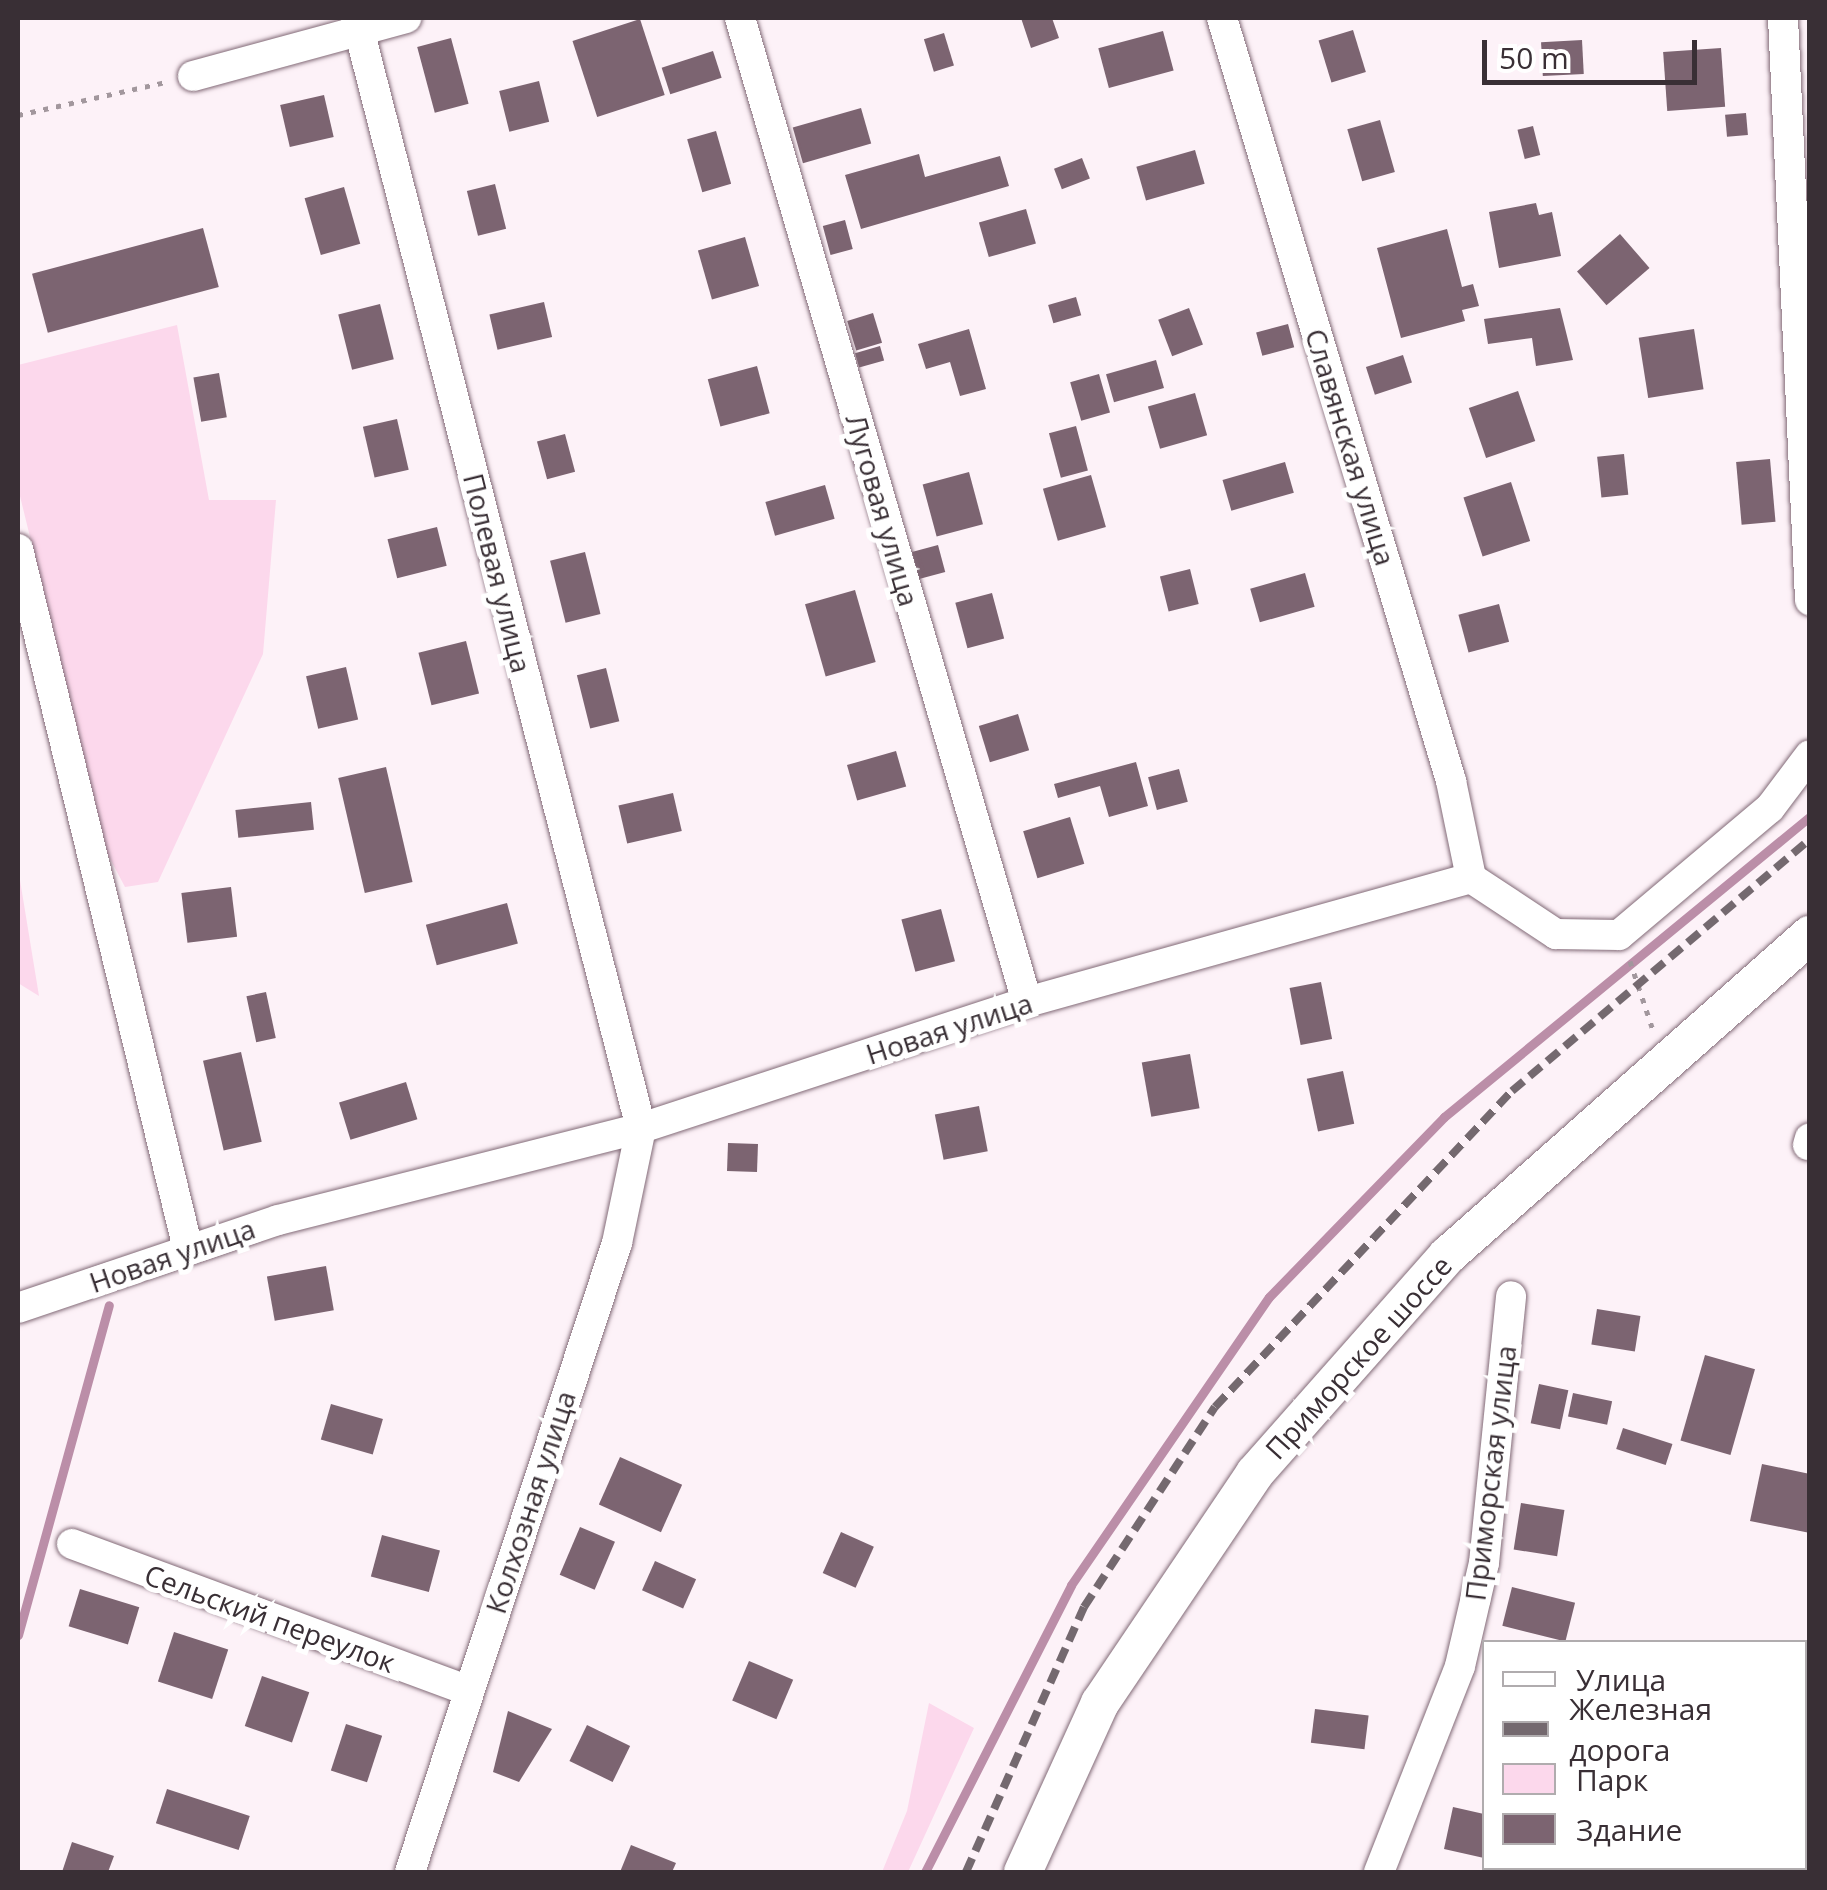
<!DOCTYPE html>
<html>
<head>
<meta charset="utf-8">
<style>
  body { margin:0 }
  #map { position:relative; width:1827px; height:1890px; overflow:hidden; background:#fdf2f8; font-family:"Open Sans",sans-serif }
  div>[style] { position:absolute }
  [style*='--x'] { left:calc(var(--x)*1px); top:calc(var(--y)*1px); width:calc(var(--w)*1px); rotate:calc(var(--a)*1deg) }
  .green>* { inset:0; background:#fcd8ec }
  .stream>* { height:9px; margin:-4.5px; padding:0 4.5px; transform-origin:4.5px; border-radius:4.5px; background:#bb8ea8 }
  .building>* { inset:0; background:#7c6471; transform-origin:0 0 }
  .path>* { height:5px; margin-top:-2.5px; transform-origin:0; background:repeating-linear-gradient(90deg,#a2979d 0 5px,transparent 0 13px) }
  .roads { filter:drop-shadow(0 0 2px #826a77) drop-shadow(0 0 2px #826a77) }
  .minor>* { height:30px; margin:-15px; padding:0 15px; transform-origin:15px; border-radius:15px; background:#fff }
  .major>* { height:38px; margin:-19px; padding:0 19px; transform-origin:19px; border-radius:19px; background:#fff }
  .rail>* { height:8px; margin-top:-4px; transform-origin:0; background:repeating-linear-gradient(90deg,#74696f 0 15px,transparent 0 23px) }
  span { translate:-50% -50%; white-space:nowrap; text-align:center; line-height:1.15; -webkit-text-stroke:10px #fff; paint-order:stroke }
  .street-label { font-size:28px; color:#392f35 }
  .frame { position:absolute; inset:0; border:20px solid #392f35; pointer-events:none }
  .legend { position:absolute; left:1482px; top:1640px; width:325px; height:230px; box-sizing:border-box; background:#fff; border:2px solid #b0acae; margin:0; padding:12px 18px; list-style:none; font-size:30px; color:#392f35 }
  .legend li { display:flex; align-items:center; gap:20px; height:50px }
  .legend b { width:50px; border:2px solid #b0acae }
  .scale { position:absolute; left:1482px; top:40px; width:215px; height:45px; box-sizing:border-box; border:5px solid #392f35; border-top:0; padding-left:12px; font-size:30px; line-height:35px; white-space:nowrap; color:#392f35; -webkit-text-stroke:8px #fff; paint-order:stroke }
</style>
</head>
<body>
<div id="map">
  <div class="green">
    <div style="clip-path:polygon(177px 325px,209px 500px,276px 500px,263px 654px,158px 882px,125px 887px,108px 855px,18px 488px,18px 365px)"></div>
    <div style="clip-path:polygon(18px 868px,39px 996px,18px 983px)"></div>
    <div style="clip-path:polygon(929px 1703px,974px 1728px,908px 1872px,882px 1872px,907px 1811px)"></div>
  </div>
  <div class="stream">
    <div style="--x:18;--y:1635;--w:342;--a:-74.6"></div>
    <div style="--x:925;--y:1872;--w:322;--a:-63"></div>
    <div style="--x:1071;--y:1585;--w:349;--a:-55.5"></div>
    <div style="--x:1269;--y:1297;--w:251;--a:-45.8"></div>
    <div style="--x:1444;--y:1117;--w:474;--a:-39.4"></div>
  </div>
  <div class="building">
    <div style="clip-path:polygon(1021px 18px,1052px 18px,1059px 38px,1031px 48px)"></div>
    <div style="left:640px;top:19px;width:80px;height:71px;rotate:72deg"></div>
    <div style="left:1353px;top:30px;width:44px;height:36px;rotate:73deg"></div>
    <div style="left:1163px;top:31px;width:41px;height:67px;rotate:75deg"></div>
    <div style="left:944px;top:33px;width:34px;height:21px;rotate:73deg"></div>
    <div style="left:451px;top:38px;width:68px;height:35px;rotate:75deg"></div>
    <div style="left:1582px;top:40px;width:34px;height:41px;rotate:87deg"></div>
    <div style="left:1721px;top:48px;width:59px;height:58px;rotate:86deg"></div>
    <div style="left:713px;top:51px;width:28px;height:54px;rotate:72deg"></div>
    <div style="left:539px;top:81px;width:42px;height:41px;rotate:76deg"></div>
    <div style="left:324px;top:95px;width:43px;height:45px;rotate:77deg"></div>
    <div style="left:861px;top:108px;width:37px;height:71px;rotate:74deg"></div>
    <div style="left:1746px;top:113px;width:22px;height:21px;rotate:85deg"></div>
    <div style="left:1380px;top:120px;width:54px;height:34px;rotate:74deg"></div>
    <div style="left:1533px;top:126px;width:30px;height:16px;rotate:76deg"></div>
    <div style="left:716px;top:131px;width:55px;height:30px;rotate:74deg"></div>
    <div style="left:1195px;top:150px;width:35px;height:61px;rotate:74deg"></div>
    <div style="clip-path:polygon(919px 154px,925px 177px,1000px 156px,1009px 186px,861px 229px,845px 175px)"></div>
    <div style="left:1082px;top:158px;width:22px;height:30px;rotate:69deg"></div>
    <div style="left:495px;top:184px;width:46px;height:29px;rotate:76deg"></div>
    <div style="left:344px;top:187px;width:59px;height:41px;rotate:74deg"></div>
    <div style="clip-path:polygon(1536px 203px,1539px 215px,1552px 212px,1561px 256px,1499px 268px,1489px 212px)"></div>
    <div style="left:1026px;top:209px;width:36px;height:49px;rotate:74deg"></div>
    <div style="left:845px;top:220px;width:30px;height:23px;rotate:75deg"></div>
    <div style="left:203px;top:228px;width:61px;height:177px;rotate:75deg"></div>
    <div style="clip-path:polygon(1447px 229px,1462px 287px,1473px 284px,1479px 306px,1462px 310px,1465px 321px,1401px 338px,1377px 248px)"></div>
    <div style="left:1620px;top:234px;width:45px;height:57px;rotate:49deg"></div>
    <div style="left:745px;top:237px;width:51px;height:49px;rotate:74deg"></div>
    <div style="left:1076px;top:297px;width:19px;height:29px;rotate:74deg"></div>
    <div style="left:544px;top:302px;width:36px;height:56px;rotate:77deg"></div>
    <div style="left:380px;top:304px;width:57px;height:43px;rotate:76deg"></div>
    <div style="left:1189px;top:308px;width:39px;height:33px;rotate:69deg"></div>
    <div style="clip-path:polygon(1560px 308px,1573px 360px,1536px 366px,1532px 338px,1488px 344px,1484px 319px)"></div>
    <div style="left:873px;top:313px;width:31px;height:27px;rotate:73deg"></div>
    <div style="left:1288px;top:324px;width:24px;height:33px;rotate:75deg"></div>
    <div style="clip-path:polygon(969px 329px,986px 389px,960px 396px,950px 362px,926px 369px,918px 344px)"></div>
    <div style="left:1694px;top:329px;width:61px;height:56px;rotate:81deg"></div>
    <div style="left:880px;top:346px;width:15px;height:26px;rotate:74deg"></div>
    <div style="left:1403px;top:355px;width:29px;height:39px;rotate:72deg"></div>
    <div style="left:1156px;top:360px;width:29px;height:52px;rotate:74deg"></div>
    <div style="left:757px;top:366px;width:49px;height:51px;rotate:75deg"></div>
    <div style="left:219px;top:373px;width:45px;height:26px;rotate:80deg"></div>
    <div style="left:1099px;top:374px;width:40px;height:30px;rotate:74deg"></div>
    <div style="left:1518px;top:391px;width:53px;height:52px;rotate:71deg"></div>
    <div style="left:1195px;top:393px;width:44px;height:49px;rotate:74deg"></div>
    <div style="left:397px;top:419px;width:52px;height:35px;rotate:77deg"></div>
    <div style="left:1076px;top:426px;width:46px;height:28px;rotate:75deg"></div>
    <div style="left:565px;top:434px;width:39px;height:29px;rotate:75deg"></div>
    <div style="left:1624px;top:454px;width:41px;height:27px;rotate:84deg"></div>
    <div style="left:1770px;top:459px;width:63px;height:34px;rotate:85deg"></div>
    <div style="left:1285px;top:462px;width:32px;height:65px;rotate:74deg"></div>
    <div style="left:969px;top:472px;width:54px;height:48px;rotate:75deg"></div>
    <div style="left:1091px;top:475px;width:54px;height:50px;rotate:74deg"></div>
    <div style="left:1511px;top:482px;width:62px;height:50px;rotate:72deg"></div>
    <div style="left:825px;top:485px;width:35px;height:62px;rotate:74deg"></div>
    <div style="left:437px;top:527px;width:40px;height:51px;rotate:76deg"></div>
    <div style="left:938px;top:545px;width:28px;height:27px;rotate:75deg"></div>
    <div style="left:585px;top:552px;width:64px;height:36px;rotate:76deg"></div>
    <div style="left:1190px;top:569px;width:36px;height:31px;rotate:76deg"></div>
    <div style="left:1305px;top:573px;width:35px;height:57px;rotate:74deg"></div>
    <div style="left:855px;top:590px;width:75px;height:52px;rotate:74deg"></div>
    <div style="left:992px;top:593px;width:47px;height:38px;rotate:75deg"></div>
    <div style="left:1499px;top:604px;width:39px;height:42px;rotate:75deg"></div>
    <div style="left:466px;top:641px;width:54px;height:49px;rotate:76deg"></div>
    <div style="left:346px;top:667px;width:54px;height:41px;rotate:77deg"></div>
    <div style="left:606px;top:668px;width:55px;height:30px;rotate:76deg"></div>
    <div style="left:1018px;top:714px;width:38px;height:41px;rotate:73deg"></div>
    <div style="left:896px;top:751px;width:37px;height:51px;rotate:74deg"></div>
    <div style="clip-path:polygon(1136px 762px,1148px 806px,1109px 817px,1100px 786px,1058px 798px,1054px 784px)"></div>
    <div style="left:386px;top:767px;width:118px;height:49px;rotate:77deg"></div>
    <div style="left:1179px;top:769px;width:34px;height:32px;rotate:75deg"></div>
    <div style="left:673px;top:793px;width:39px;height:56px;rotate:77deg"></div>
    <div style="left:311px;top:802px;width:28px;height:76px;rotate:84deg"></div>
    <div style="left:1070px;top:817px;width:49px;height:49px;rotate:73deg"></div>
    <div style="left:231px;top:887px;width:50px;height:50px;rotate:83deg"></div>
    <div style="left:507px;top:903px;width:42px;height:84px;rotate:75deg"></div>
    <div style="left:941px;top:909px;width:54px;height:41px;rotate:75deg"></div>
    <div style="left:1321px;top:982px;width:58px;height:32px;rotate:79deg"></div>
    <div style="left:266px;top:992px;width:47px;height:20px;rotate:78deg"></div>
    <div style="left:241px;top:1052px;width:92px;height:39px;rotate:77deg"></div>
    <div style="left:1190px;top:1054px;width:55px;height:49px;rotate:80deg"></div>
    <div style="left:1343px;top:1071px;width:54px;height:37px;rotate:78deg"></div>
    <div style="left:406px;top:1082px;width:39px;height:70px;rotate:73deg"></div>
    <div style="left:979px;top:1106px;width:46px;height:45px;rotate:79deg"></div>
    <div style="left:728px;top:1143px;width:30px;height:28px;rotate:2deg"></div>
    <div style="left:326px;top:1266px;width:45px;height:60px;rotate:80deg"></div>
    <div style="left:1597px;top:1309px;width:44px;height:36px;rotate:9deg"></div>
    <div style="left:1705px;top:1355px;width:52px;height:89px;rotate:16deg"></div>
    <div style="left:1539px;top:1384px;width:30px;height:40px;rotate:12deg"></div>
    <div style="left:1573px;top:1393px;width:40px;height:24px;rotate:12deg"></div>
    <div style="left:331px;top:1404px;width:54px;height:37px;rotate:16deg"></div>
    <div style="left:1623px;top:1428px;width:52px;height:22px;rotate:18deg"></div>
    <div style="left:620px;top:1457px;width:68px;height:52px;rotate:24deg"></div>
    <div style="clip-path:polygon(1762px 1464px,1810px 1474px,1810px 1533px,1750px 1521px)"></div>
    <div style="left:1521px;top:1503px;width:44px;height:47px;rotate:9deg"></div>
    <div style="left:580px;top:1527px;width:38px;height:52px;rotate:23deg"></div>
    <div style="left:841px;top:1532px;width:36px;height:45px;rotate:24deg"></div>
    <div style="left:382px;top:1535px;width:60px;height:43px;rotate:15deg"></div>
    <div style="left:655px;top:1561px;width:45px;height:32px;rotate:24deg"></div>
    <div style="left:1512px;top:1587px;width:65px;height:40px;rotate:14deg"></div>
    <div style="left:80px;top:1589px;width:62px;height:39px;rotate:17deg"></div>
    <div style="left:174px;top:1632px;width:57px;height:52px;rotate:18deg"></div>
    <div style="left:749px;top:1661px;width:48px;height:43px;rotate:23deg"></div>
    <div style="left:262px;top:1676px;width:50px;height:53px;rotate:19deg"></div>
    <div style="left:1315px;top:1709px;width:54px;height:34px;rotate:7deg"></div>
    <div style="clip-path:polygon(508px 1711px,552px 1729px,519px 1782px,493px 1772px)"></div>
    <div style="left:346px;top:1724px;width:38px;height:49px;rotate:18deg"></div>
    <div style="left:587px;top:1725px;width:48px;height:40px;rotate:26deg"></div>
    <div style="left:167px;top:1789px;width:87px;height:36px;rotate:18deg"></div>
    <div style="clip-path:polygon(1453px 1807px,1484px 1814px,1484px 1858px,1444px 1849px)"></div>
    <div style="clip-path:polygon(72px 1842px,114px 1856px,108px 1872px,62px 1872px)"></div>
    <div style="clip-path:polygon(631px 1845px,676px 1863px,672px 1872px,620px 1872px)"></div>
    <div style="clip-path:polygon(1749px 1868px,1794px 1868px,1793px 1872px)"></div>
  </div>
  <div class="path">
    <div style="--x:18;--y:115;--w:152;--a:-12.6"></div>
    <div style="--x:1630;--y:961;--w:73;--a:71.6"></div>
  </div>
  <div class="roads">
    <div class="minor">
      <div style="--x:356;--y:18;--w:1146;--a:75.6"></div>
      <div style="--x:641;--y:1128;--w:117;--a:101.8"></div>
      <div style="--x:617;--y:1243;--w:662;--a:108.22"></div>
      <div style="--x:740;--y:18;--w:1025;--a:73.74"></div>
      <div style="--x:1222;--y:18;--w:797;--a:73.29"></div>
      <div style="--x:1451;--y:781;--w:99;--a:78.3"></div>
      <div style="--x:1783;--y:18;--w:583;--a:87.34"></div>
      <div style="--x:193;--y:76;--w:221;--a:-15.2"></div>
      <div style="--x:18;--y:549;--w:720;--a:76.35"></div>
      <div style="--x:1808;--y:1145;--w:7;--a:-74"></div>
      <div style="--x:18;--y:1308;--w:274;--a:-18.7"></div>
      <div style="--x:278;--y:1220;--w:374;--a:-14.2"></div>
      <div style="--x:641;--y:1128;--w:406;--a:-18.1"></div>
      <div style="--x:1027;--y:1002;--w:461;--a:-15.6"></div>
      <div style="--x:1471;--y:878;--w:102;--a:33.4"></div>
      <div style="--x:1556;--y:934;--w:63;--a:0.9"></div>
      <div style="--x:1619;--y:935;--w:197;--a:-40.1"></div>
      <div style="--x:1770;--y:808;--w:66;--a:-53"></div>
      <div style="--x:72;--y:1544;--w:423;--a:20.3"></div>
      <div style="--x:1379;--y:1872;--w:221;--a:-68.5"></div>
      <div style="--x:1460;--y:1666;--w:106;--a:-76.9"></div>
      <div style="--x:1484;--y:1563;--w:268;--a:-84.2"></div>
    </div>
    <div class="major">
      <div style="--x:1023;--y:1872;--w:186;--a:-65.5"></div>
      <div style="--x:1100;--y:1703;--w:277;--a:-56"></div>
      <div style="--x:1255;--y:1473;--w:290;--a:-48.5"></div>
      <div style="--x:1447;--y:1256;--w:485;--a:-41.5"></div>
    </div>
  </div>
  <div class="rail">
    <div style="--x:966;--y:1872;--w:290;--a:-66"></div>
    <div style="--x:1084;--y:1607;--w:239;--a:-56.8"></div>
    <div style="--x:1215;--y:1407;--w:434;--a:-46.8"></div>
    <div style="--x:1512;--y:1091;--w:390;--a:-40.2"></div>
  </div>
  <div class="street-label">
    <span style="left:1351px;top:447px;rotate:73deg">Славянская улица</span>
    <span style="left:883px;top:510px;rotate:74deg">Луговая улица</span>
    <span style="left:498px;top:573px;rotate:76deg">Полевая улица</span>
    <span style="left:949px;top:1028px;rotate:-18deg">Новая улица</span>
    <span style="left:172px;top:1255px;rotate:-19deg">Новая улица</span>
    <span style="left:1358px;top:1357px;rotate:-48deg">Приморское шоссе</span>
    <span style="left:1490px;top:1473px;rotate:-83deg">Приморская улица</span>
    <span style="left:530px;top:1502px;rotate:-72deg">Колхозная улица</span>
    <span style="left:270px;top:1618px;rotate:20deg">Сельский переулок</span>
  </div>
  <div class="frame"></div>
  <ul class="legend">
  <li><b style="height:12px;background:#fff"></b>Улица</li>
  <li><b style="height:12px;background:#74696f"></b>Железная дорога</li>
  <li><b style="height:28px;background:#fcd8ec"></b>Парк</li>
  <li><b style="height:28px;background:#7c6471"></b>Здание</li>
  </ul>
  <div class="scale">50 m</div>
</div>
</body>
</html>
